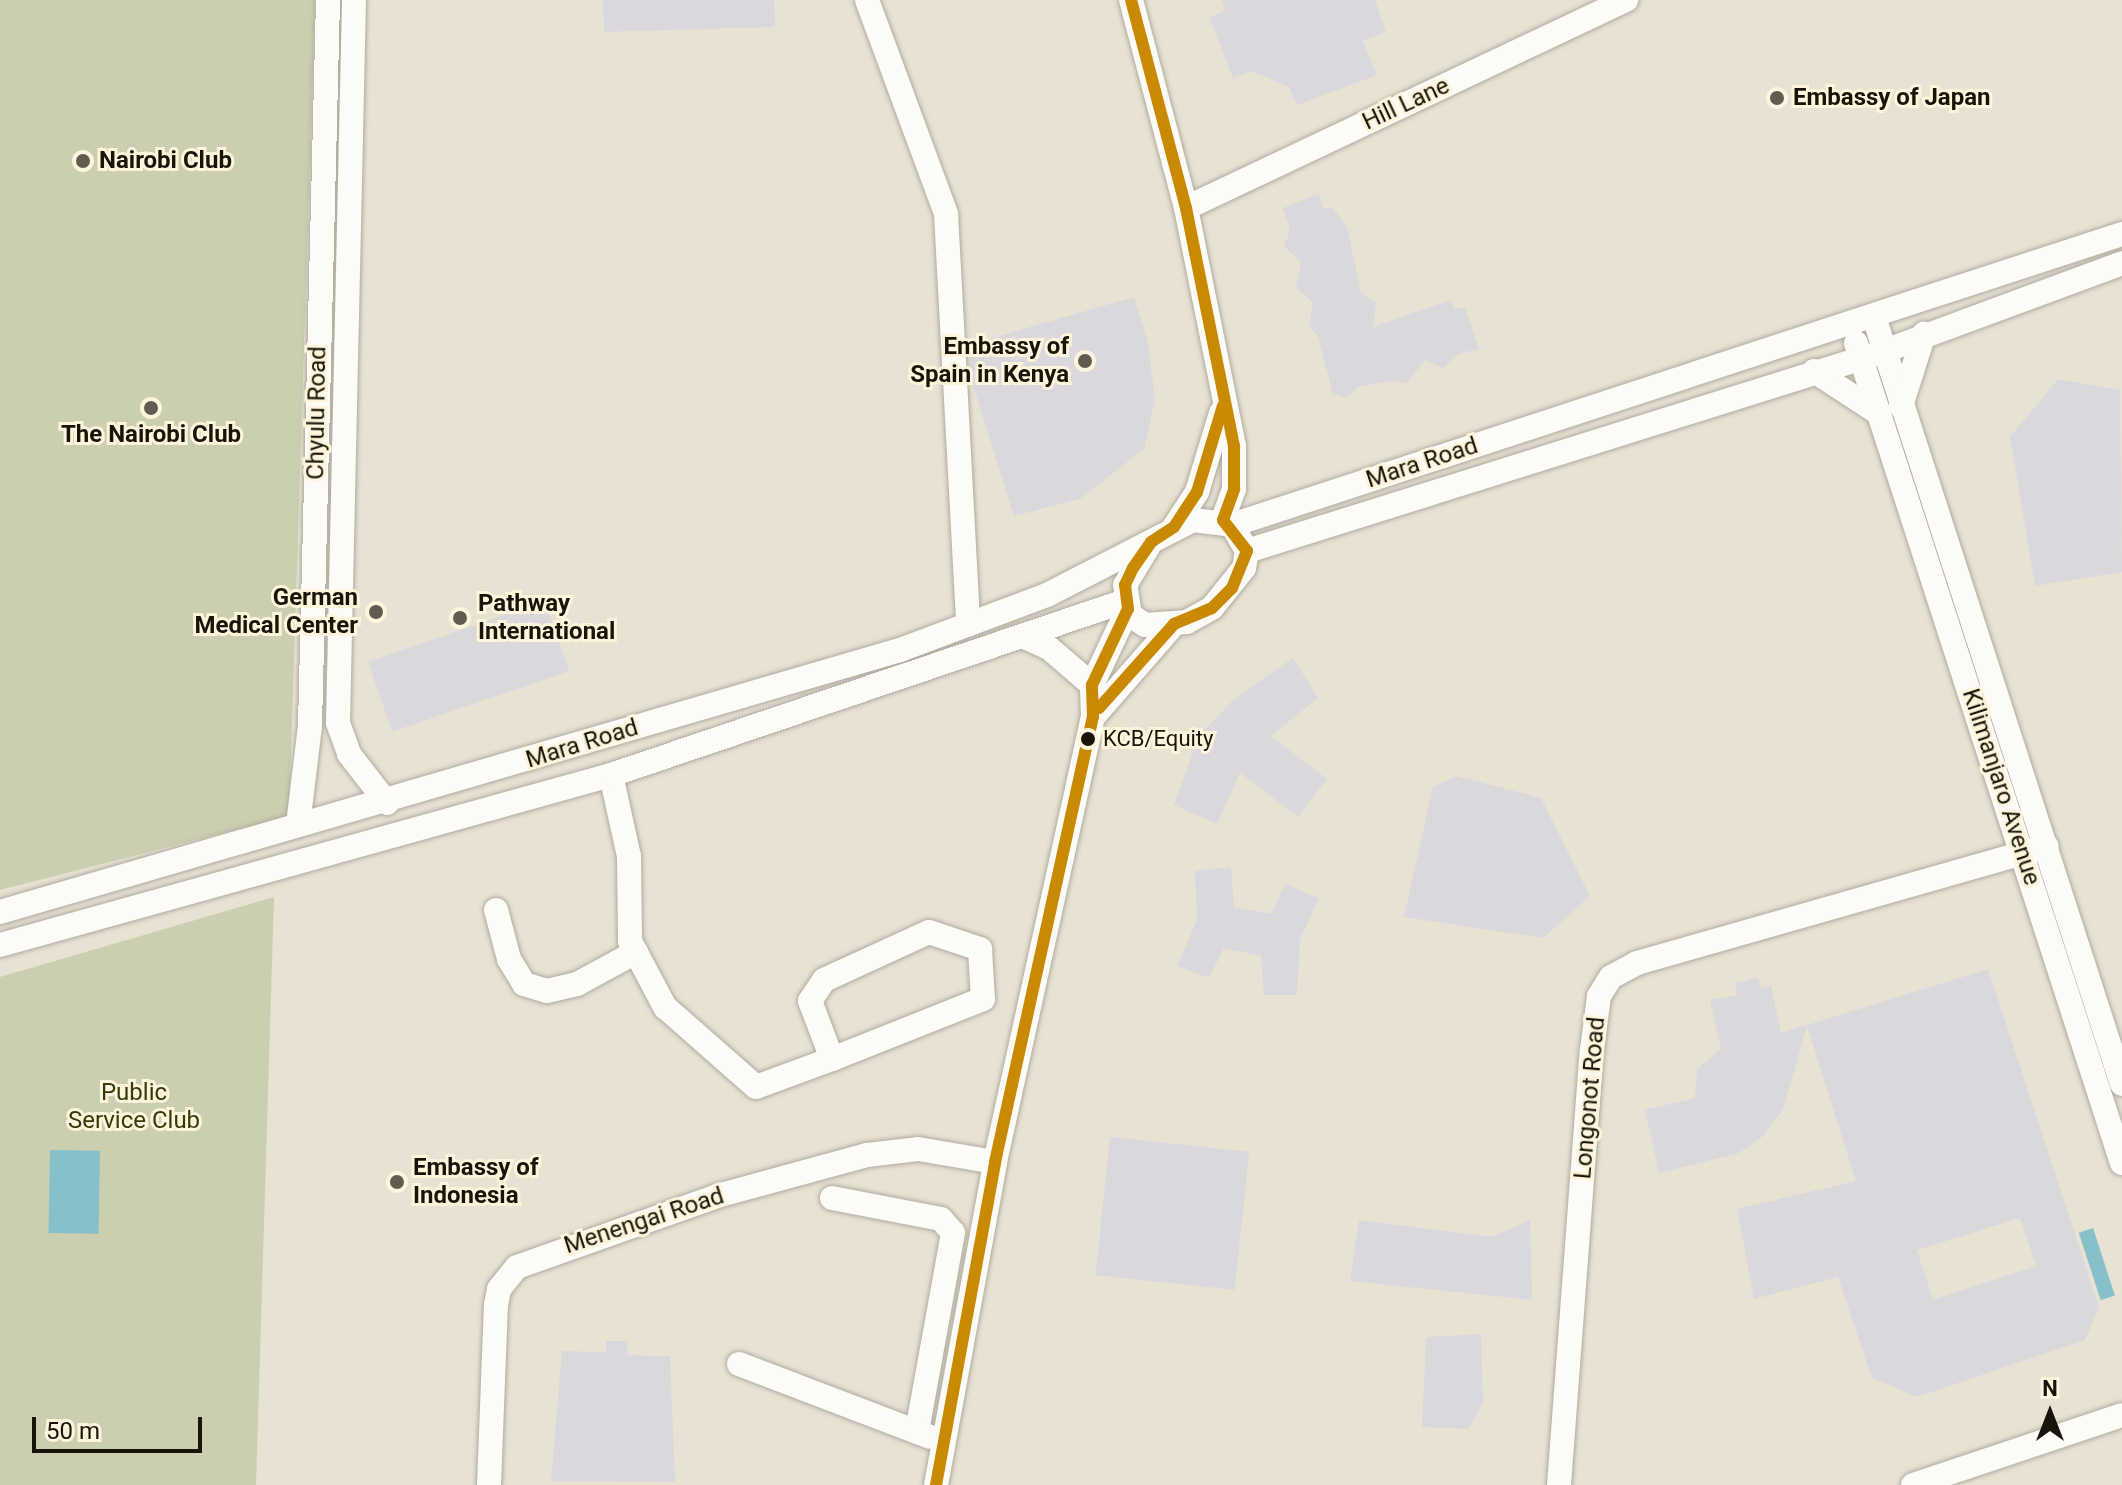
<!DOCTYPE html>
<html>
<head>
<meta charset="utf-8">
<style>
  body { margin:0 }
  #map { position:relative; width:2122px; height:1485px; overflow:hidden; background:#e8e2d2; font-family:Roboto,sans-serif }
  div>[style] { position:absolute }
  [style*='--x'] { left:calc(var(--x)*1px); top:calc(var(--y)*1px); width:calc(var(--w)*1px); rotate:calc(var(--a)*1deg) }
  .green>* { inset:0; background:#cbceb0 }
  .water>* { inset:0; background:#87c0c9; transform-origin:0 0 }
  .building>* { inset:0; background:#dbd8dd; transform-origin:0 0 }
  .roads { filter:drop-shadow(0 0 2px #b0ab9e) drop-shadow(0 0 2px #b0ab9e) }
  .minor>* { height:24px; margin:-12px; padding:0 12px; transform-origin:12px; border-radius:12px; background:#fcfbf8 }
  .bus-1>* { height:12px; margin:-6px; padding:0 6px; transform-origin:6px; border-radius:6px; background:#ca8902 }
  .dots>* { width:22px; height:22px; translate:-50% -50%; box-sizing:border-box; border:4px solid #fdf4db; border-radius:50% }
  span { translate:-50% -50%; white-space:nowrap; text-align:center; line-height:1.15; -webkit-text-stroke:6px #fdf4db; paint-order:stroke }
  .bus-label { font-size:22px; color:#181409 }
  .left { translate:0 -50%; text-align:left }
  .poi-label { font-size:24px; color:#181409; font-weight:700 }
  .right { translate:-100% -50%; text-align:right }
  .street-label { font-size:24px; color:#181409 }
  .park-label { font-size:24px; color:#333b09 }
  .north { position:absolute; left:2010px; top:1373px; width:80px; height:80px; -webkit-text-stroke:6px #fdf4db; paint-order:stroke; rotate:0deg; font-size:22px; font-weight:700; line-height:32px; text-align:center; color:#181409 }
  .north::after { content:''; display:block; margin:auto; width:28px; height:36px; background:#181409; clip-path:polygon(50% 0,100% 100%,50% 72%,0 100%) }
  .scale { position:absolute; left:32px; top:1417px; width:170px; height:36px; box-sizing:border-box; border:4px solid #181409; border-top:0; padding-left:10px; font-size:24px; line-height:28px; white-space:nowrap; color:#181409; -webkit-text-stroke:6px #fdf4db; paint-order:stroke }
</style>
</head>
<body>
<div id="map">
  <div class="green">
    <div style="clip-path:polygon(0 0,315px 0,289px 816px,0 890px)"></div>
    <div style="clip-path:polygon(274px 897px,256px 1485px,0 1485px,0 977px)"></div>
  </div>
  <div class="water">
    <div style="left:50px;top:1150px;width:50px;height:83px;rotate:1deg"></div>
    <div style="left:2093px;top:1228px;width:71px;height:15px;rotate:72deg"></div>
  </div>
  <div class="building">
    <div style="clip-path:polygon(603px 0,774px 0,775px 27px,604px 32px)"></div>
    <div style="clip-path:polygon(1222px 0,1375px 0,1386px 32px,1363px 41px,1377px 75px,1297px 105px,1289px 87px,1251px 71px,1233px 78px,1209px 17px,1225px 11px)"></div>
    <div style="clip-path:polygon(1319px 194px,1323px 208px,1333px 208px,1347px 227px,1361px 292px,1376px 303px,1373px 327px,1451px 300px,1454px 309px,1465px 307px,1479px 349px,1458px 354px,1443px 368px,1425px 360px,1406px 384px,1394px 380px,1358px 387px,1346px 398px,1333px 394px,1318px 336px,1309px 326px,1313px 303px,1296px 287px,1301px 261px,1284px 247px,1290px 230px,1283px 208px)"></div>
    <div style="clip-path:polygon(1134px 297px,1148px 343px,1155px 400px,1144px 449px,1080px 499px,1014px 516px,970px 376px,968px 345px)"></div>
    <div style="clip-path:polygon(2058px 379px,2120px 390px,2122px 572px,2035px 586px,2010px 437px)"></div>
    <div style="left:545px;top:601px;width:74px;height:187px;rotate:71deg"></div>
    <div style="clip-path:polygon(1293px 658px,1318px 698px,1271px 736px,1327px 779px,1298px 817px,1240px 773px,1217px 824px,1174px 805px,1199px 736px,1233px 700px)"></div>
    <div style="clip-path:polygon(1456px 776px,1541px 798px,1590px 896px,1543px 938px,1404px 917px,1433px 787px)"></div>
    <div style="clip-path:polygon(1231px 867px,1234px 907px,1271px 914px,1285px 884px,1319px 898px,1300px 940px,1297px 995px,1264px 995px,1261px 956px,1224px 948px,1209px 978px,1177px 966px,1197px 920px,1195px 871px)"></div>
    <div style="clip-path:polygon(evenodd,1988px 969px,2099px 1307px,2085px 1340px,1917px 1397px,1872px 1378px,1838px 1277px,1754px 1299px,1737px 1209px,1856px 1181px,1807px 1026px,1783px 1110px,1762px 1137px,1739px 1153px,1659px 1173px,1645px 1110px,1695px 1098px,1697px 1069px,1721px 1049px,1710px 1000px,1737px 995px,1735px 983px,1758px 977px,1761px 989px,1771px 985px,1781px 1033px,1988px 969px,2020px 1218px,2036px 1266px,1933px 1300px,1917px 1250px,2020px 1218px)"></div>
    <div style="left:1110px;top:1137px;width:140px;height:139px;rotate:6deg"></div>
    <div style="clip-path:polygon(1359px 1220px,1492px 1237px,1530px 1220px,1532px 1300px,1350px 1281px)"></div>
    <div style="clip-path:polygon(1481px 1334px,1483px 1403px,1468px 1429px,1422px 1427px,1426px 1337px)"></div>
    <div style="clip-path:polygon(606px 1341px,627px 1341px,627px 1355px,670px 1356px,675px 1482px,551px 1481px,562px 1351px,606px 1352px)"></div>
  </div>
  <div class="roads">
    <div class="minor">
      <div style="--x:354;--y:0;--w:723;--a:91.27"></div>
      <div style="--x:338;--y:723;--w:33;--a:70"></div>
      <div style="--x:349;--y:754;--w:62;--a:52.2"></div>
      <div style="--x:867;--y:0;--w:228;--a:69.7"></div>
      <div style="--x:946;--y:214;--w:411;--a:86.9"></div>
      <div style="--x:1131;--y:0;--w:215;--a:75.2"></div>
      <div style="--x:1186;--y:208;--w:243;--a:78.6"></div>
      <div style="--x:1234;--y:446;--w:43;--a:90"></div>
      <div style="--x:1234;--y:489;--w:33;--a:110"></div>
      <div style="--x:1186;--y:208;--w:487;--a:-25.3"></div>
      <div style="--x:1874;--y:317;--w:806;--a:72.08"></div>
      <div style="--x:1856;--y:343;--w:862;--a:72.03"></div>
      <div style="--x:1814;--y:371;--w:75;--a:33.1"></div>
      <div style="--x:1901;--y:406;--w:76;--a:-72.3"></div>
      <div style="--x:1232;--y:525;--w:936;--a:-18.11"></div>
      <div style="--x:1174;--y:527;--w:42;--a:-56.7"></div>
      <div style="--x:1197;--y:492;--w:83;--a:-73.1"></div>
      <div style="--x:1247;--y:551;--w:665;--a:-17.4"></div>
      <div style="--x:1882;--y:352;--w:256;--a:-20.3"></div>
      <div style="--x:1025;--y:637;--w:26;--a:25"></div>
      <div style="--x:1049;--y:648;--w:57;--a:40.7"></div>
      <div style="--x:1093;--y:717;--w:123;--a:-48.9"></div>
      <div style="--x:611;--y:775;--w:83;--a:77.5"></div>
      <div style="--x:629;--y:856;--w:85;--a:89.3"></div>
      <div style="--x:630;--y:941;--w:75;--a:62.1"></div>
      <div style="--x:665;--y:1007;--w:121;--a:41.3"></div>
      <div style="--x:756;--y:1087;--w:81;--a:-20.2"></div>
      <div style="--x:832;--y:1059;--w:62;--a:-110.8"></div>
      <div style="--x:810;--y:1001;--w:25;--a:-56"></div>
      <div style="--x:824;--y:980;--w:115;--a:-24.6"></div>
      <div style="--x:929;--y:932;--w:54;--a:18.4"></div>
      <div style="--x:980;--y:949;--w:50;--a:86.6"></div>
      <div style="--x:983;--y:999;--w:162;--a:158.3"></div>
      <div style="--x:298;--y:825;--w:100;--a:-83.1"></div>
      <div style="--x:310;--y:726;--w:726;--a:-88.58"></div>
      <div style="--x:496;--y:910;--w:51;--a:75.1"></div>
      <div style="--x:509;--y:959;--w:29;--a:59"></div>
      <div style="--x:524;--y:984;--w:24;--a:17"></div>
      <div style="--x:547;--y:991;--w:31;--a:-13"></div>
      <div style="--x:577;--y:984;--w:67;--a:-28.5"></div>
      <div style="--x:0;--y:912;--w:937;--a:-16.23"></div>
      <div style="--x:900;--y:650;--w:157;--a:-20.5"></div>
      <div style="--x:1047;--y:595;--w:164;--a:-27.2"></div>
      <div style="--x:1193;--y:520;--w:39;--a:7"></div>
      <div style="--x:1232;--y:525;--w:30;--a:60"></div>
      <div style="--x:1247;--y:551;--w:17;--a:100"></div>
      <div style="--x:1244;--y:568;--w:51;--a:128.7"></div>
      <div style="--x:1212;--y:608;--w:29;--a:151"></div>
      <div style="--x:1187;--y:622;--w:42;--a:175.9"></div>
      <div style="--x:1145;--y:625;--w:18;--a:-146"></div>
      <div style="--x:1130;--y:615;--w:30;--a:-99"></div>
      <div style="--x:1125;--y:585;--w:50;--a:-58.8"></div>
      <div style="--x:0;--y:945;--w:634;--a:-15.55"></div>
      <div style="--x:611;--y:775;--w:543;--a:-18.7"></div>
      <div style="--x:832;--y:1198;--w:111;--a:10.9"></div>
      <div style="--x:941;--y:1219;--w:18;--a:49"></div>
      <div style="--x:953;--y:1233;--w:202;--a:100.3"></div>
      <div style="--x:739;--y:1364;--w:204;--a:20.9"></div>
      <div style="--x:489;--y:1485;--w:180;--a:-87.8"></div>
      <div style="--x:496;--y:1305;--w:16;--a:-79"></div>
      <div style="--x:499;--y:1289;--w:28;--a:-51"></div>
      <div style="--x:517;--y:1267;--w:212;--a:-19.5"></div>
      <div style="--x:717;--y:1196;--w:156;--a:-15.3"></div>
      <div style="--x:867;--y:1155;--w:51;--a:-6.7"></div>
      <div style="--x:918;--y:1149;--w:78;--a:9.6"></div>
      <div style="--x:936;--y:1485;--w:328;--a:-79.6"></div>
      <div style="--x:995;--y:1162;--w:456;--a:-77.6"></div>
      <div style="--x:1093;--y:717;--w:32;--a:-92"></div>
      <div style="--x:1092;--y:685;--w:84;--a:-64.7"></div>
      <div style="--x:1559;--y:1485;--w:436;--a:-85.7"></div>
      <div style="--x:1592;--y:1050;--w:54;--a:-82.6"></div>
      <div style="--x:1599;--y:996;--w:22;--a:-58"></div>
      <div style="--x:1611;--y:977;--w:30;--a:-28"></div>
      <div style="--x:1637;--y:963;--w:426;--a:-15.9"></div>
      <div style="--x:1913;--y:1485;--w:220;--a:-18.5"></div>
    </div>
  </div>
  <div class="bus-1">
    <div style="--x:1099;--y:708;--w:113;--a:-48.2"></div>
    <div style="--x:1174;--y:624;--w:41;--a:-22.8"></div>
    <div style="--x:1212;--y:608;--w:28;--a:-45"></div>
    <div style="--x:1232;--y:588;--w:40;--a:-68"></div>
    <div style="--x:1247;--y:551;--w:39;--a:-128"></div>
    <div style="--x:1223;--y:520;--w:33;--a:-70"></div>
    <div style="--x:1234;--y:489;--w:43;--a:-90"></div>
    <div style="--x:1234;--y:446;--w:243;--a:-101.4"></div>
    <div style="--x:1186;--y:208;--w:215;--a:-104.8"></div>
    <div style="--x:936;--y:1485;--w:328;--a:-79.6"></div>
    <div style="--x:995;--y:1162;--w:456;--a:-77.6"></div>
    <div style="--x:1093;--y:717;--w:32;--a:-92"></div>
    <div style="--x:1092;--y:685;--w:84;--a:-64.7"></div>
    <div style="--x:1128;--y:609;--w:24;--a:-97"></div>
    <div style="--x:1125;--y:585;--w:19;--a:-65"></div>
    <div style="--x:1133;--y:568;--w:32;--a:-55"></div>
    <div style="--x:1151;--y:542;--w:27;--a:-33"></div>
    <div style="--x:1174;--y:527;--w:42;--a:-56.7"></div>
    <div style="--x:1197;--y:492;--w:90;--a:-73.2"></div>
  </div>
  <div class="dots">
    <div style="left:1777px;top:98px;background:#615c4f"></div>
    <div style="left:83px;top:161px;background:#615c4f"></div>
    <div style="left:1085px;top:361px;background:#615c4f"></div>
    <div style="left:151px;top:408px;background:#615c4f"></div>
    <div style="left:376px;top:612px;background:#615c4f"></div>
    <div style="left:460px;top:618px;background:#615c4f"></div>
    <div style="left:1088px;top:739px;background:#181409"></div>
    <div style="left:397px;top:1182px;background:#615c4f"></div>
  </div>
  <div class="bus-label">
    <span class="left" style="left:1103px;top:739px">KCB/Equity</span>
  </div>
  <div class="poi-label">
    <span class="left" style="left:1793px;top:98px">Embassy of Japan</span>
    <span class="left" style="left:99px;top:161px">Nairobi Club</span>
    <span class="right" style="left:1069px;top:361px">Embassy of<br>Spain in Kenya</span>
    <span style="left:151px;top:435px">The Nairobi Club</span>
    <span class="right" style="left:358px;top:612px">German<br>Medical Center</span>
    <span class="left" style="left:478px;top:618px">Pathway<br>International</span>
    <span class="left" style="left:413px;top:1182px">Embassy of<br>Indonesia</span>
  </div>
  <div class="street-label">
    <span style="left:1406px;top:104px;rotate:-25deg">Hill Lane</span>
    <span style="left:317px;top:413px;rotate:-89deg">Chyulu Road</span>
    <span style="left:1422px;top:463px;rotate:-18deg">Mara Road</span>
    <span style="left:582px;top:744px;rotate:-17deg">Mara Road</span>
    <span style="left:2001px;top:787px;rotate:72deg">Kilimanjaro Avenue</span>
    <span style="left:1590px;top:1098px;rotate:-85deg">Longonot Road</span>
    <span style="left:644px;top:1221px;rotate:-18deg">Menengai Road</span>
  </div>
  <div class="park-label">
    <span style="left:134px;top:1107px">Public<br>Service Club</span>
  </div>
  <div class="north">N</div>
  <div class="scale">50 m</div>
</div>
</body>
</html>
